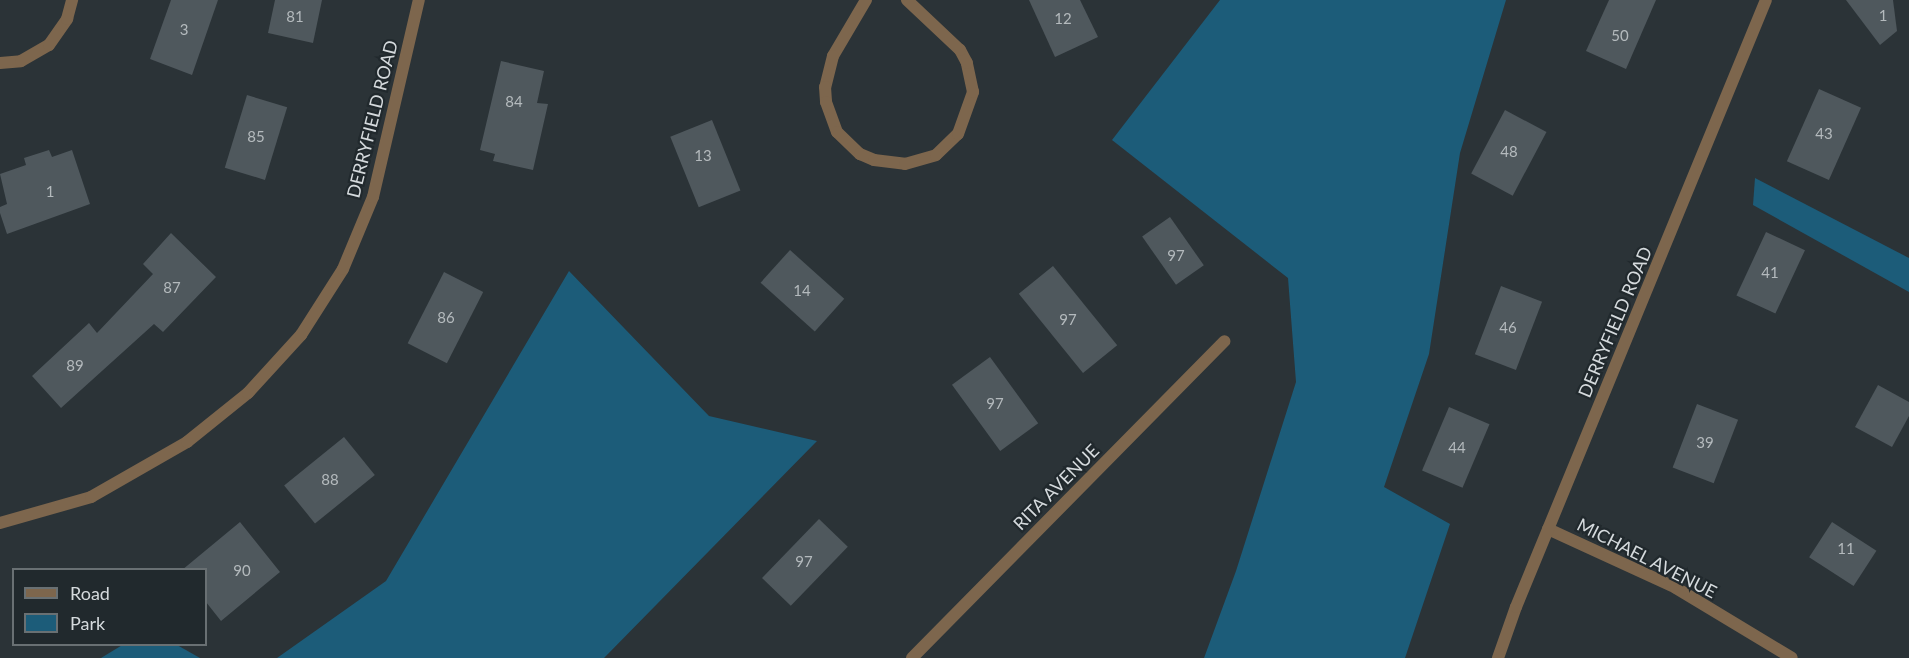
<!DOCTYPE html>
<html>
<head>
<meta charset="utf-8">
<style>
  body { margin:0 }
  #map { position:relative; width:1909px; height:658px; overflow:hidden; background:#2b3337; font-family:Lato,sans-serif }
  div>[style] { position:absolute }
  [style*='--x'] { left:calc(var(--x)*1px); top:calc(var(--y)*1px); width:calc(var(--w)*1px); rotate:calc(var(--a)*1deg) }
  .green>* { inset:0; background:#1c5c79 }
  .building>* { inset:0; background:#4f585d; transform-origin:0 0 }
  .street>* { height:12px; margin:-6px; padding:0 6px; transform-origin:6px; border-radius:6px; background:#7d664d }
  span { translate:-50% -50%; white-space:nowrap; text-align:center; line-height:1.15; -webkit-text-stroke:4.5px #21292d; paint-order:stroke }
  .number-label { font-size:15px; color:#b4babd }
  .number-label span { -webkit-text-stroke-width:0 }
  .street-label { font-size:18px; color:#d5dadd }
  .legend { position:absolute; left:12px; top:568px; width:195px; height:78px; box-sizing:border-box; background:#21292d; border:2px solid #697073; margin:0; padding:8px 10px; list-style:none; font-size:18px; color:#d5dadd }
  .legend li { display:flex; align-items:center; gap:12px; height:30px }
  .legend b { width:30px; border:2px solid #697073 }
</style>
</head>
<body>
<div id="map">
  <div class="green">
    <div style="clip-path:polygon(1220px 0,1506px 0,1460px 153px,1429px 354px,1384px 487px,1450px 524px,1405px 658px,1204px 658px,1236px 571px,1296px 382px,1288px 278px,1112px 140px)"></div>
    <div style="clip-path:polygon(1755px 178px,1909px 258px,1909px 292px,1753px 205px)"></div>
    <div style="clip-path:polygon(569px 271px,709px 416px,817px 441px,604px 658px,277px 658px,386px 581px)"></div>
    <div style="clip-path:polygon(124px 644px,177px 645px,200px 658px,101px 658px)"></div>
  </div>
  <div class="building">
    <div style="clip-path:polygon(171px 0,218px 0,192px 75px,150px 59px)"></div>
    <div style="clip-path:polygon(275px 0,322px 0,313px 43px,268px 33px)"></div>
    <div style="clip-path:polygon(1029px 0,1080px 0,1098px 37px,1055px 57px)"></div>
    <div style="clip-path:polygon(1609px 0,1656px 0,1626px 69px,1586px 51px)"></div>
    <div style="clip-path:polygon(1846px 0,1893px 0,1897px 31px,1880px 45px)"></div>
    <div style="clip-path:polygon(501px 61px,544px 71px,537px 103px,548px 104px,533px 170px,493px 161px,495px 154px,480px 150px)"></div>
    <div style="left:1819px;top:89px;width:46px;height:79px;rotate:24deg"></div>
    <div style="left:247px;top:95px;width:42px;height:76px;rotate:17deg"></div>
    <div style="left:1505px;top:110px;width:47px;height:72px;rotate:28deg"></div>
    <div style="left:712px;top:120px;width:76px;height:45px;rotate:68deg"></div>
    <div style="clip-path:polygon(49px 150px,52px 157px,72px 150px,90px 204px,7px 234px,0 213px,0 207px,7px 204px,0 174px,26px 165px,24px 158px)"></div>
    <div style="left:1170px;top:217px;width:59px;height:34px;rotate:55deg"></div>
    <div style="left:1766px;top:232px;width:43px;height:70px;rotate:25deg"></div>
    <div style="clip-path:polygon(171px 233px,216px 277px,163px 332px,154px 324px,61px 408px,32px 376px,89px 323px,97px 333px,153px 274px,143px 264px)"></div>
    <div style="left:790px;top:250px;width:73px;height:44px;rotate:42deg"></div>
    <div style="left:1053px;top:266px;width:102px;height:44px;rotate:51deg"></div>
    <div style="left:444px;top:272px;width:44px;height:80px;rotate:27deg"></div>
    <div style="left:1501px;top:286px;width:44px;height:73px;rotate:21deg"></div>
    <div style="left:990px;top:357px;width:82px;height:47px;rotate:54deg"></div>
    <div style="clip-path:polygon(1878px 385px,1909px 402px,1909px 416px,1892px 447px,1855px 427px)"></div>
    <div style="left:1697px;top:404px;width:44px;height:68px;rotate:21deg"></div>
    <div style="left:1449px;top:407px;width:44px;height:69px;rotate:23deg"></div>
    <div style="left:344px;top:437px;width:49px;height:77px;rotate:51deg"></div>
    <div style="left:819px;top:519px;width:40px;height:82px;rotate:44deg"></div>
    <div style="clip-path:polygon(240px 522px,280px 572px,221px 621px,206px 602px,206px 570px,182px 570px)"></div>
    <div style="left:1832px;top:522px;width:53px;height:42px;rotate:33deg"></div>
  </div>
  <div class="street">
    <div style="--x:866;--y:0;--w:65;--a:120.5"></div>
    <div style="--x:833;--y:56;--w:32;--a:104"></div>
    <div style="--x:825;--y:87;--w:15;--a:86"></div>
    <div style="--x:826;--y:102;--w:32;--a:70"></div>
    <div style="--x:837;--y:132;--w:32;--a:44"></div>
    <div style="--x:860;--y:154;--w:15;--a:23"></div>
    <div style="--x:874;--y:160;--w:31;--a:7"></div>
    <div style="--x:905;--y:164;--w:32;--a:-16"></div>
    <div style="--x:936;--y:155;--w:30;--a:-44"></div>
    <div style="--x:958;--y:134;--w:45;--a:-70.3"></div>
    <div style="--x:973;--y:92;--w:30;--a:-102"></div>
    <div style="--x:967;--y:63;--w:15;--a:-118"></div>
    <div style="--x:960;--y:50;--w:73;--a:-136.7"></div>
    <div style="--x:0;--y:63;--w:21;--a:-5"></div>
    <div style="--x:21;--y:61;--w:32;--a:-30"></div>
    <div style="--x:49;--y:45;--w:32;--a:-55"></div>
    <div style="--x:67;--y:19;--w:20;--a:-75"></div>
    <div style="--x:0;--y:523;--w:95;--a:-15.9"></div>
    <div style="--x:91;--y:497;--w:111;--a:-29.8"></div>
    <div style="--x:187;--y:442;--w:78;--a:-38.8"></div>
    <div style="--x:248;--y:393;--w:79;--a:-47.6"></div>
    <div style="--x:301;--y:335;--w:78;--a:-57.5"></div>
    <div style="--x:343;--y:269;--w:78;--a:-67.4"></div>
    <div style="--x:373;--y:197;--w:202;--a:-76.9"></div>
    <div style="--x:1548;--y:529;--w:141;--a:24.7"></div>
    <div style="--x:1676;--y:588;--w:135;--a:31.1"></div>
    <div style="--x:912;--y:658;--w:445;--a:-45.4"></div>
    <div style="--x:1498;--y:658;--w:54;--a:-70.6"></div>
    <div style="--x:1516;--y:607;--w:656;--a:-67.62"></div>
  </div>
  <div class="number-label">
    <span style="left:1883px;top:16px">1</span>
    <span style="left:295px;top:17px">81</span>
    <span style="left:1063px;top:19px">12</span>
    <span style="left:184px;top:30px">3</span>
    <span style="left:1620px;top:36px">50</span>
    <span style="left:514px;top:102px">84</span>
    <span style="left:1824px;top:134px">43</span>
    <span style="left:256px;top:137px">85</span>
    <span style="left:1509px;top:152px">48</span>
    <span style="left:703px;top:156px">13</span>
    <span style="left:50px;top:192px">1</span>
    <span style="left:1176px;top:256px">97</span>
    <span style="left:1770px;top:273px">41</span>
    <span style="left:172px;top:288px">87</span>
    <span style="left:802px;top:291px">14</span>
    <span style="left:446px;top:318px">86</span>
    <span style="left:1068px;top:320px">97</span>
    <span style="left:1508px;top:328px">46</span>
    <span style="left:75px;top:366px">89</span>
    <span style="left:995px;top:404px">97</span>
    <span style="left:1705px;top:443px">39</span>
    <span style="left:1457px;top:448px">44</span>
    <span style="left:330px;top:480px">88</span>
    <span style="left:1846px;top:549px">11</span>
    <span style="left:804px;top:562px">97</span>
    <span style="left:242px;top:571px">90</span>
  </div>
  <div class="street-label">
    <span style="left:372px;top:119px;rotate:-76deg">DERRYFIELD ROAD</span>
    <span style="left:1615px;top:322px;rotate:-67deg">DERRYFIELD ROAD</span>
    <span style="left:1056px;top:487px;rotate:-45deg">RITA AVENUE</span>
    <span style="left:1647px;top:558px;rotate:27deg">MICHAEL AVENUE</span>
  </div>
  <ul class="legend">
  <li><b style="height:8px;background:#7d664d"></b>Road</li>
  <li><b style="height:16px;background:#1c5c79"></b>Park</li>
  </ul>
</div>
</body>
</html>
